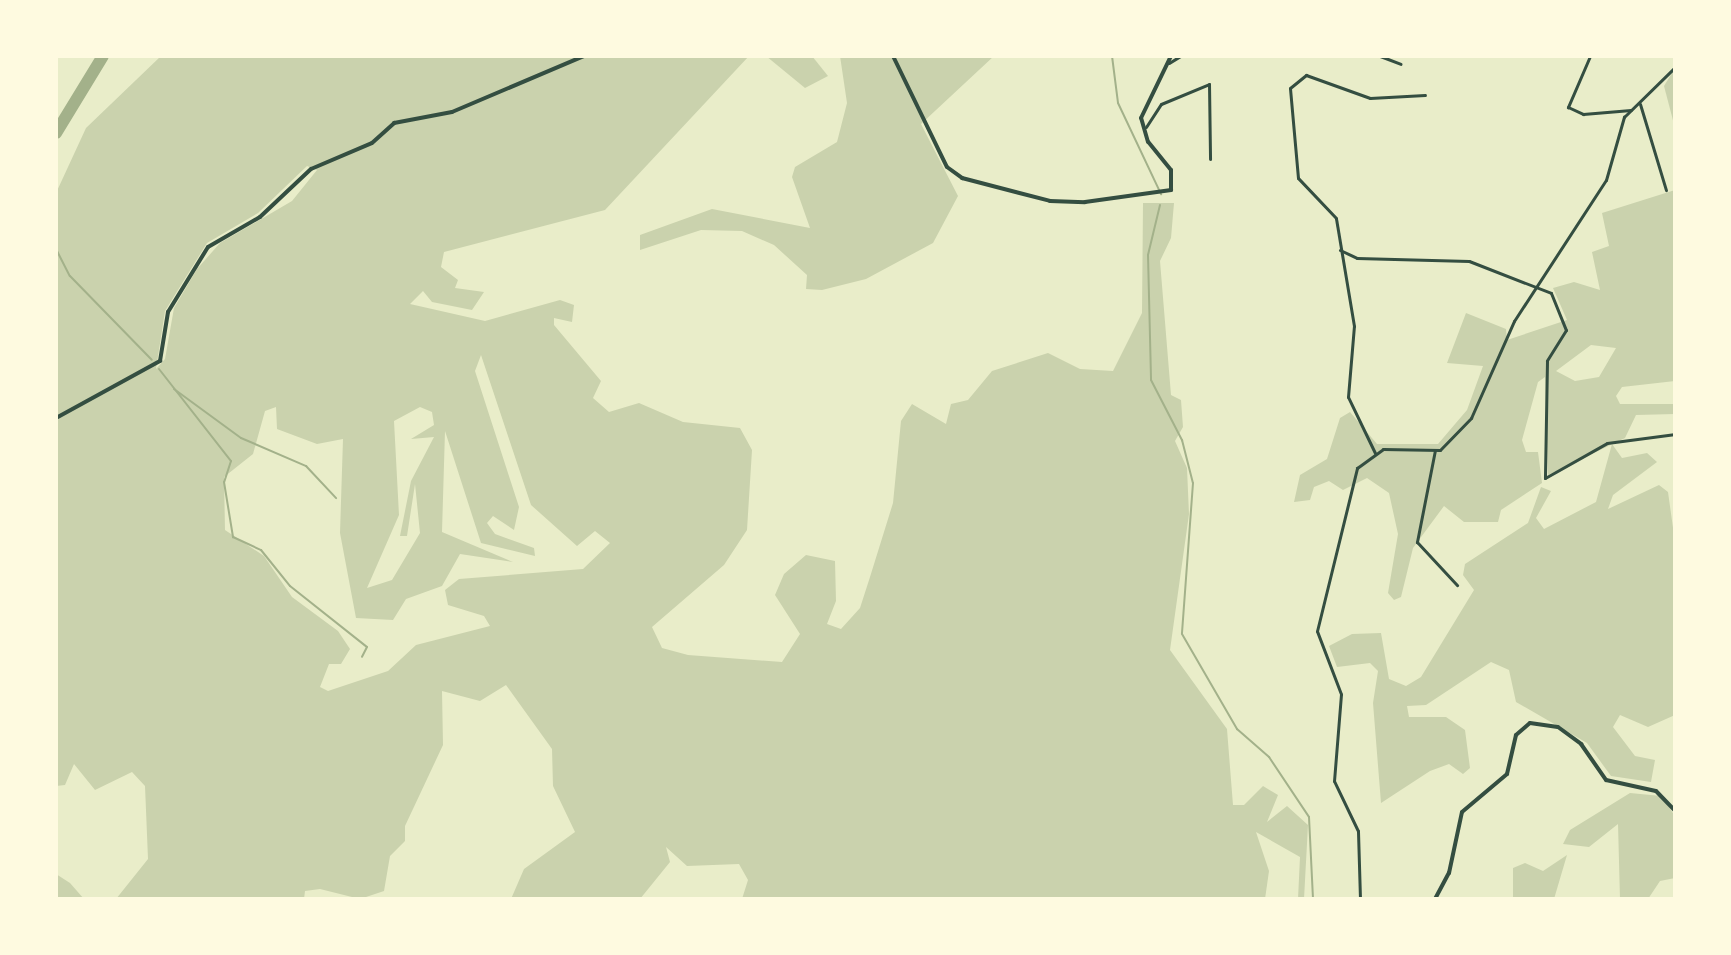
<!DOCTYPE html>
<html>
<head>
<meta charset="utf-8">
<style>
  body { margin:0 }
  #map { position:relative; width:1731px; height:955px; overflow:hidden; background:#e9edc9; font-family:"Roboto Condensed",sans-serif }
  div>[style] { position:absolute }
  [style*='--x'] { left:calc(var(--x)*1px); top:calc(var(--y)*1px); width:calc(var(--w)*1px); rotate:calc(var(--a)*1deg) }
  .green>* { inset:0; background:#cad2ad }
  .stream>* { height:2px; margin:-1px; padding:0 1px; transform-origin:1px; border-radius:1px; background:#a3b18a }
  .river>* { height:12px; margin:-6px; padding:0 6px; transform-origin:6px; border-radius:6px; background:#a3b18a }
  .minor>* { height:3px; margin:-1.5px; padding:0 1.5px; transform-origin:1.5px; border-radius:1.5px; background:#344e41 }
  .tertiary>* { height:4px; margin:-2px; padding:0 2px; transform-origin:2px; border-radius:2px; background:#344e41 }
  span { translate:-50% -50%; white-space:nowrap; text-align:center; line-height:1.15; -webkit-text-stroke:6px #fefae0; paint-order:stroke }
  .frame { position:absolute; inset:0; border:58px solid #fefae0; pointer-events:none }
</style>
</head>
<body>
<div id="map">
  <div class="green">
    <div style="clip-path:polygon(evenodd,161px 56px,749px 56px,605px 210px,444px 252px,441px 267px,458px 280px,455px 288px,484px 292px,472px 310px,432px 302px,423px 291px,410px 304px,485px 321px,560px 300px,574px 305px,572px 322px,554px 318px,554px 325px,601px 381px,593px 398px,609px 412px,639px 403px,683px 422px,740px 428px,752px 450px,747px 530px,724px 565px,652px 627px,662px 648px,688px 655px,782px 662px,800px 634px,775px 595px,784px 574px,806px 555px,835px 561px,836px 601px,827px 624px,841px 629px,860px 608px,870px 577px,893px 503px,901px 421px,912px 404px,946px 424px,951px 404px,968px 400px,992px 371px,1048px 353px,1080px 369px,1113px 371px,1142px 313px,1143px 203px,1174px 203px,1171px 238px,1160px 261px,1171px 395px,1181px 400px,1183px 427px,1175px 441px,1187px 468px,1189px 514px,1170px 650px,1227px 729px,1233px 805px,1244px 805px,1263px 786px,1278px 795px,1267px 822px,1287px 806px,1308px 825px,1304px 899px,1298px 899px,1300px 857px,1256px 832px,1269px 871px,1265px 899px,742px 899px,748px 880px,739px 864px,687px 866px,666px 847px,670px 862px,640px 899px,511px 899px,524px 869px,575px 832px,553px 786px,552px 749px,506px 685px,480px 701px,442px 691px,443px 745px,405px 826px,405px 841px,390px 856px,384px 891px,360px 899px,320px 889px,305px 891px,304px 899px,116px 899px,148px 859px,145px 786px,132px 772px,95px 790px,74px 764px,65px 785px,56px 786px,56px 193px,86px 128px,161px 56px,307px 166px,317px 170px,292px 201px,220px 243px,197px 269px,174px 308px,165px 359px,156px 369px,165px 311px,207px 243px,258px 213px,307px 166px,161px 56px,481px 355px,531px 505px,577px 546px,595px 531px,610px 543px,583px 569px,459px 579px,445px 590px,448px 605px,484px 616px,490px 626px,416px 645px,388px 671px,328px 691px,320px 687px,329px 664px,341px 664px,350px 649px,338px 631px,292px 597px,264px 556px,225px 530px,224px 477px,253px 454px,265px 411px,276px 407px,277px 429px,317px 444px,343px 439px,340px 533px,356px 618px,393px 620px,406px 599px,442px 586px,460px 554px,513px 562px,442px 532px,445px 431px,481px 543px,535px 556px,534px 548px,495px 534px,487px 523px,493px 516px,514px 530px,519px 507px,475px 371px,481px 355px,161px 56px,420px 407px,432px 412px,434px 425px,411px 439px,434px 437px,411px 481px,400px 536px,407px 536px,415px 484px,420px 533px,392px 580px,367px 588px,399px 515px,394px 421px,420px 407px)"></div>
    <div style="clip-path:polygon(766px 56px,812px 56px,828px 76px,805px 88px)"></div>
    <div style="clip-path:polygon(840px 56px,994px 56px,921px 124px,958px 196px,933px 243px,866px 279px,822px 290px,806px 289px,807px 275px,774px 245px,742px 231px,701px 230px,640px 250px,640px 235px,712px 209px,810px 228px,792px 177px,795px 167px,837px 142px,847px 103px)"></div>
    <div style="clip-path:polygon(1675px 68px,1675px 128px,1664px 86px)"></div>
    <div style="clip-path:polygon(evenodd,1675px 190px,1675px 381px,1622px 387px,1616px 396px,1620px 404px,1675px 404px,1675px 414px,1636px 415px,1625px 438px,1548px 475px,1545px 377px,1538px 382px,1522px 440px,1526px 452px,1538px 452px,1542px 483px,1501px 510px,1498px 522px,1464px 522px,1444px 506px,1413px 548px,1401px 597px,1394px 600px,1388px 593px,1398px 534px,1389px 493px,1367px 478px,1343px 490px,1329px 481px,1314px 487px,1310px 500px,1294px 502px,1300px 475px,1327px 459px,1340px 418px,1350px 412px,1377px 444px,1438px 444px,1467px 410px,1483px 366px,1447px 363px,1466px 313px,1506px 329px,1507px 340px,1567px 320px,1553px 288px,1574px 282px,1600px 290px,1592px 252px,1609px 246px,1602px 213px,1675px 190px,1591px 345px,1616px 348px,1599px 377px,1575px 381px,1556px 371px,1591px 345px)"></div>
    <div style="clip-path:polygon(1612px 444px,1622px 458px,1647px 453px,1657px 462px,1613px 495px,1608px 509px,1659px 485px,1668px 492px,1675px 542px,1675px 715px,1648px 727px,1620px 715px,1613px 727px,1635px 756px,1655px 760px,1651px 782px,1611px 776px,1587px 743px,1516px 702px,1509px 670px,1491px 662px,1426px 705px,1407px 706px,1409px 717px,1446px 717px,1465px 730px,1470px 768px,1463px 774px,1449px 764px,1430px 771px,1381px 803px,1373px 703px,1378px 671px,1370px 663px,1337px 667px,1329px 646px,1352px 634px,1381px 633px,1389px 679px,1406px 686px,1421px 677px,1474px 590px,1463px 575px,1465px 564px,1528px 523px,1541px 487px,1551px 491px,1536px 518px,1544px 529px,1596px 502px)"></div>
    <div style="clip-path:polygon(1630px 793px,1661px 796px,1675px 816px,1675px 878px,1660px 881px,1648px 899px,1620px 899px,1618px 824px,1589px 847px,1563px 844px,1570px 830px)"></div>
    <div style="clip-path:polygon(1567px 855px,1554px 899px,1513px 899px,1513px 868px,1525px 863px,1543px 871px)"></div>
    <div style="clip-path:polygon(56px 874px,70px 883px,84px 899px,56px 899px)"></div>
  </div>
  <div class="stream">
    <div style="--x:1112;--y:56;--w:47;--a:82.7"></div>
    <div style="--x:1118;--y:103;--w:101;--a:64.7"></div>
    <div style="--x:1160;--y:205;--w:51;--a:103.5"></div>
    <div style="--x:1148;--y:255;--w:125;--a:88.6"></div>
    <div style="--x:1151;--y:380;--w:68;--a:62.7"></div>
    <div style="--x:1182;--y:440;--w:44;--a:75.7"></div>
    <div style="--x:1193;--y:483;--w:151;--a:94.2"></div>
    <div style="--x:1182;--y:634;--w:110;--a:59.9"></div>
    <div style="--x:1237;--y:729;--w:43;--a:41.2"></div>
    <div style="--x:1269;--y:757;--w:72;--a:56.3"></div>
    <div style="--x:1309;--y:817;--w:82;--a:87.2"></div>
    <div style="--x:56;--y:249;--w:30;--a:63"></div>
    <div style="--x:70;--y:276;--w:117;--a:45.7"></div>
    <div style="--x:159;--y:369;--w:117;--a:52"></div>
    <div style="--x:231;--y:461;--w:22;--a:108"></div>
    <div style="--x:224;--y:482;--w:56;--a:80.7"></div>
    <div style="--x:233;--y:537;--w:31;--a:25"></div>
    <div style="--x:261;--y:550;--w:46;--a:51.1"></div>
    <div style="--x:290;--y:586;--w:98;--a:38.4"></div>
    <div style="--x:367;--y:647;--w:11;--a:117"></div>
    <div style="--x:174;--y:389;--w:83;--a:36.2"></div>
    <div style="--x:241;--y:438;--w:71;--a:23.3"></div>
    <div style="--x:306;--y:466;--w:44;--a:46.8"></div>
  </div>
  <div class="river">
    <div style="--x:56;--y:133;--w:90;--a:-58.6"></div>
  </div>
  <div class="minor">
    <div style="--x:1380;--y:56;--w:22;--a:21"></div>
    <div style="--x:1590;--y:56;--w:56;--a:113.3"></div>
    <div style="--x:1568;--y:107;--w:17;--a:25"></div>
    <div style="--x:1583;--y:114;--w:48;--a:-4.8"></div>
    <div style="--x:1169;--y:63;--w:13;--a:-32"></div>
    <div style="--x:1640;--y:104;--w:90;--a:73.2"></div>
    <div style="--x:1146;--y:127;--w:27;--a:-57"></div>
    <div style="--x:1161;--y:104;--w:52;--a:-22.6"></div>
    <div style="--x:1209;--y:84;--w:75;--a:89.2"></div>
    <div style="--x:1340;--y:250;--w:19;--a:25"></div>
    <div style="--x:1357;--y:258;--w:112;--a:1.5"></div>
    <div style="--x:1469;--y:261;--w:88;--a:21.3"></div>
    <div style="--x:1551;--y:293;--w:40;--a:68"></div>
    <div style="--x:1566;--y:330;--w:36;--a:122"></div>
    <div style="--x:1547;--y:361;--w:117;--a:91"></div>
    <div style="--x:1545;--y:478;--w:71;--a:-29.4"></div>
    <div style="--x:1607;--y:443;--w:69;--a:-7.5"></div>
    <div style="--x:1435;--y:450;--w:94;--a:101.1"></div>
    <div style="--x:1417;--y:542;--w:59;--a:47.1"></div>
    <div style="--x:1375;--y:453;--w:62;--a:-115.7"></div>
    <div style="--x:1348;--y:397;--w:71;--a:-85.2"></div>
    <div style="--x:1354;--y:326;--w:109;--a:-99.5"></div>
    <div style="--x:1336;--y:218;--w:55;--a:-133.5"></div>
    <div style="--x:1298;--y:178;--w:90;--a:-95.1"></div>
    <div style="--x:1290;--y:88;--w:21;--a:-39"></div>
    <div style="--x:1306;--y:75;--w:68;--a:19.8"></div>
    <div style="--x:1370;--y:98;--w:55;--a:-3.1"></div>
    <div style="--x:1360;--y:899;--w:68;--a:-91.7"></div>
    <div style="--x:1358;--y:831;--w:55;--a:-115.6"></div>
    <div style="--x:1334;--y:781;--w:87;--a:-85.4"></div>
    <div style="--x:1341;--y:694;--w:67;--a:-110.9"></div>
    <div style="--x:1317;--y:631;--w:168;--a:-76.2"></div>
    <div style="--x:1357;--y:468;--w:32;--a:-36"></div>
    <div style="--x:1383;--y:449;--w:57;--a:1"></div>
    <div style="--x:1440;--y:450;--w:45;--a:-45.9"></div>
    <div style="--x:1471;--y:418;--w:106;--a:-66.1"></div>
    <div style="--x:1514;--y:321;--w:168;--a:-56.9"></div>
    <div style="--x:1606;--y:180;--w:66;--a:-74.1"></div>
    <div style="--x:1624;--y:117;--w:71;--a:-44.4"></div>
  </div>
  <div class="tertiary">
    <div style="--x:893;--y:56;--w:123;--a:64.1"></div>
    <div style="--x:947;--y:167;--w:19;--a:36"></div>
    <div style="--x:962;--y:178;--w:91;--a:14.6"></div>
    <div style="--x:1050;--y:201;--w:35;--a:2"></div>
    <div style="--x:1085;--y:202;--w:87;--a:-7.9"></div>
    <div style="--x:1171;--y:190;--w:20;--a:-90"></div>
    <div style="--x:1171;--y:170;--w:36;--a:-129"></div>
    <div style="--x:1148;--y:142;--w:25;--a:-106"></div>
    <div style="--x:1141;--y:118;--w:69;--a:-64.2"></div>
    <div style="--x:56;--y:418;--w:119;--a:-28.7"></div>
    <div style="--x:160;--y:361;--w:50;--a:-80.7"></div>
    <div style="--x:168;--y:312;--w:76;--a:-58.4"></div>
    <div style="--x:208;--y:247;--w:60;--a:-30"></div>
    <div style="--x:260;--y:217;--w:70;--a:-43.3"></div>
    <div style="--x:311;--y:169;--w:66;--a:-23.1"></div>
    <div style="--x:372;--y:143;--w:30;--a:-42"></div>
    <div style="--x:394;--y:123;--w:59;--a:-10.7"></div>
    <div style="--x:452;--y:112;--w:143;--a:-23"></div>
    <div style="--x:1435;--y:899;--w:30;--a:-62"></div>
    <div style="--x:1449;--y:873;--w:62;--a:-78"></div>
    <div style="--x:1462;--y:812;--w:59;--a:-40.2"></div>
    <div style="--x:1507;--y:774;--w:40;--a:-77"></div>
    <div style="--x:1516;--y:735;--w:18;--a:-41"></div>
    <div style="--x:1530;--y:723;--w:28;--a:8"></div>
    <div style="--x:1558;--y:727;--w:29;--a:36"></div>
    <div style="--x:1581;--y:744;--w:44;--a:55.2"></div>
    <div style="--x:1606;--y:780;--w:51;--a:12.4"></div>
    <div style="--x:1656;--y:791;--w:28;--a:46"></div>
  </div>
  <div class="frame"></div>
</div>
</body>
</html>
